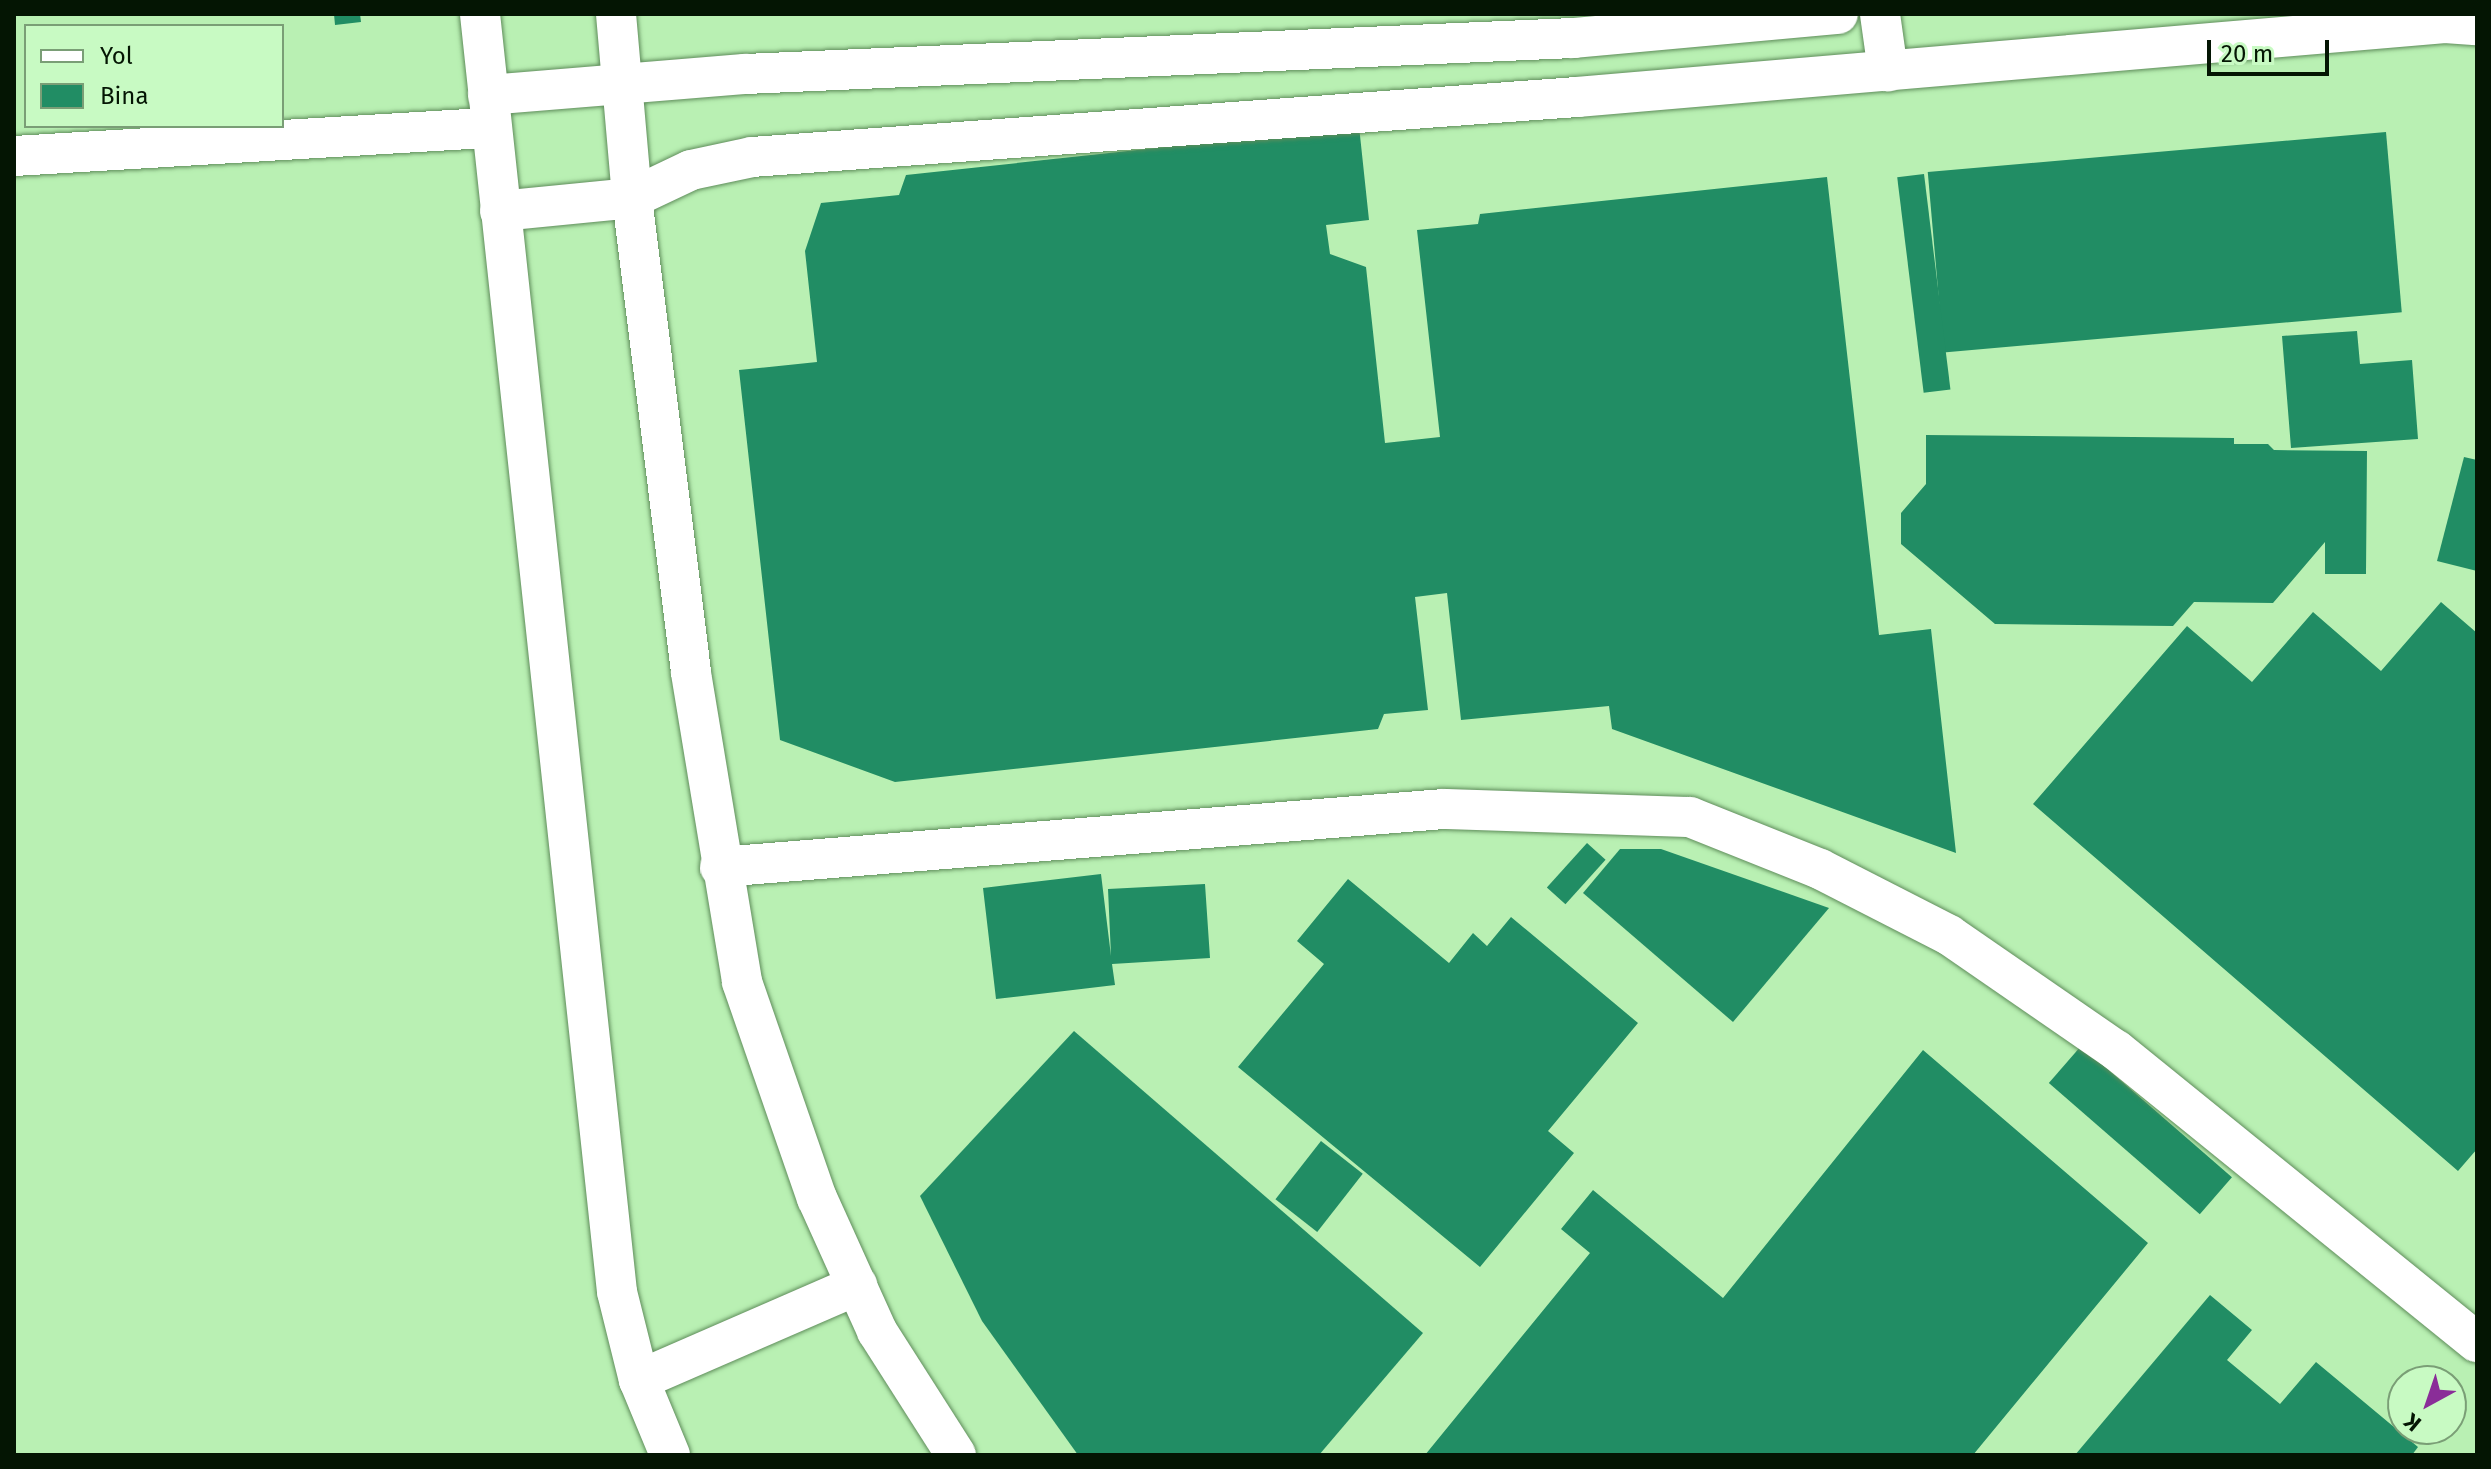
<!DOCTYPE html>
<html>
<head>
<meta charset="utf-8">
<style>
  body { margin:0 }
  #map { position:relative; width:2491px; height:1469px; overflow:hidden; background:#c8fac3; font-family:"Fira Sans",sans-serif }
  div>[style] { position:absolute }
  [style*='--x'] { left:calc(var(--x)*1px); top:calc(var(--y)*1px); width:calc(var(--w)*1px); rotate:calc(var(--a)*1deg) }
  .built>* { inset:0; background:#b9f0b3 }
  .building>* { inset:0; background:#218d64; transform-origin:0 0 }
  .roads { filter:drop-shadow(0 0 2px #5f8d5b) drop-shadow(0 0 2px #5f8d5b) }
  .minor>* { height:40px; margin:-20px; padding:0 20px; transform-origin:20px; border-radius:20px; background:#fff }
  span { translate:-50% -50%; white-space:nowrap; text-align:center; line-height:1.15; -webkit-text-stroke:7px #c8fac3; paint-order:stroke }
  .frame { position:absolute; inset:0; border:16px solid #041503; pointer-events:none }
  .legend { position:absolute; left:24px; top:24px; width:260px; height:104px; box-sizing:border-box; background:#c8fac3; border:2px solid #7a9e76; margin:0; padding:10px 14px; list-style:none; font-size:24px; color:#041503 }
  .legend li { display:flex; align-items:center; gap:16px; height:40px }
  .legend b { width:40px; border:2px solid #7a9e76 }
  .north { position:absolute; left:2387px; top:1365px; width:80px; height:80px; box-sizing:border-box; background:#c8fac3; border:2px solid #7a9e76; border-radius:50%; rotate:220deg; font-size:22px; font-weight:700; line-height:32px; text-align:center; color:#041503 }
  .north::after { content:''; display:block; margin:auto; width:28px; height:36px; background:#8a2d98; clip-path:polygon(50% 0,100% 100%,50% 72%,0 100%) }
  .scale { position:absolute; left:2207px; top:40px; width:122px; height:36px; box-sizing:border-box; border:4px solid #041503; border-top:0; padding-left:10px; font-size:24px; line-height:28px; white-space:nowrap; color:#041503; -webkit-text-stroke:6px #c8fac3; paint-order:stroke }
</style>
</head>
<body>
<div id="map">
  <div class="built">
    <div style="clip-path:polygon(evenodd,14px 14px,2477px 14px,2477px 1455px,14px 1455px,14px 14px,26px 26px,282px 26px,282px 126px,26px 126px,26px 26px,14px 14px,2403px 1381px,2451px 1381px,2451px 1429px,2403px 1429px,2403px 1381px)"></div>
  </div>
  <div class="building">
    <div style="clip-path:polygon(334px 14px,360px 14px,361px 22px,335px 25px)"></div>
    <div style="clip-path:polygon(1359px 126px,1369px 220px,1326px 225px,1330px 254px,1366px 267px,1385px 443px,1440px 437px,1417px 230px,1478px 224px,1480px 214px,1827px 177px,1879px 635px,1931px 629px,1956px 853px,1612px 729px,1609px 706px,1461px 720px,1447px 593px,1415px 597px,1428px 710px,1384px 714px,1378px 729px,895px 782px,780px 740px,739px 370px,817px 362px,805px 251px,821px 203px,899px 195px,906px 175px)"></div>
    <div style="left:2386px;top:132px;width:181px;height:460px;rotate:85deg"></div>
    <div style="left:1924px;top:174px;width:217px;height:27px;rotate:83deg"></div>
    <div style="clip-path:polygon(2357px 331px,2360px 364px,2412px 360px,2418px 439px,2291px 448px,2282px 336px)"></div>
    <div style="clip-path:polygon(1926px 435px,2234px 438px,2234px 444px,2268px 444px,2274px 450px,2367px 451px,2366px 574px,2325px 574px,2325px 542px,2273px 603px,2194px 602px,2173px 626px,1995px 624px,1901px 544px,1901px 513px,1926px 484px)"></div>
    <div style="clip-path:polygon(2464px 457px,2477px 460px,2477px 571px,2437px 561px)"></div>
    <div style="clip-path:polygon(2441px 602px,2477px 633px,2477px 1149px,2458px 1171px,2033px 804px,2187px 626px,2252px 682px,2313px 612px,2381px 671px)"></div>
    <div style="left:1587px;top:843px;width:25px;height:60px;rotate:42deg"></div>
    <div style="clip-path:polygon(1620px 849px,1661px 849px,1829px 908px,1733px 1022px,1583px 893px)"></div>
    <div style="clip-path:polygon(1101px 874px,1111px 956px,1108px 889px,1205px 884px,1210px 958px,1112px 964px,1115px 985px,996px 999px,983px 888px)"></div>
    <div style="clip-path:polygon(1348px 879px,1449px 963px,1473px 933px,1487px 946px,1511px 917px,1638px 1023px,1548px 1131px,1574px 1153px,1480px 1267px,1238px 1067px,1324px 964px,1297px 941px)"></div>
    <div style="clip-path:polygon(1074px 1031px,1423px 1333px,1319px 1455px,1078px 1455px,982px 1321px,920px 1196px)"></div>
    <div style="left:2081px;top:1046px;width:200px;height:49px;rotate:41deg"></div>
    <div style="clip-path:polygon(1923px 1050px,2148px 1243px,1973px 1455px,1425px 1455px,1590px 1253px,1561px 1229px,1593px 1190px,1723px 1298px)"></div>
    <div style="left:1321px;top:1141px;width:53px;height:74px;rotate:38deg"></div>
    <div style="clip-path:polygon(2210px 1295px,2252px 1330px,2227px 1360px,2280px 1404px,2316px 1362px,2418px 1447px,2412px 1455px,2075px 1455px)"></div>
  </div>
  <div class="roads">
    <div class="minor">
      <div style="--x:480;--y:14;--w:1285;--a:83.88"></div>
      <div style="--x:617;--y:1292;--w:91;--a:76"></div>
      <div style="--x:639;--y:1380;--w:81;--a:67.5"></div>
      <div style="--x:616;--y:14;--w:185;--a:85"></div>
      <div style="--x:632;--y:198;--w:479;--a:82.9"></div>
      <div style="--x:691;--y:673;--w:313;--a:80.6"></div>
      <div style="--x:742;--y:982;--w:229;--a:70.9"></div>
      <div style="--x:817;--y:1198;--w:146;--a:65.7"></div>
      <div style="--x:877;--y:1331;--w:147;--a:57.5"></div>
      <div style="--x:1880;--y:14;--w:58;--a:82"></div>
      <div style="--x:488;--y:95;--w:258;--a:-4.7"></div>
      <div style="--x:745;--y:74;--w:829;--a:-2.49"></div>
      <div style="--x:1573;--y:38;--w:266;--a:-5.2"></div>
      <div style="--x:14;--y:156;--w:478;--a:-3.4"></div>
      <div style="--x:500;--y:211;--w:133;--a:-5.6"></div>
      <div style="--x:632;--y:198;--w:65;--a:-25.4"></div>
      <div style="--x:691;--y:170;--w:62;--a:-12"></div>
      <div style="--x:752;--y:157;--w:827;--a:-4.16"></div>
      <div style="--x:1577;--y:97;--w:871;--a:-4.87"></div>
      <div style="--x:2445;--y:23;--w:32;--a:4"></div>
      <div style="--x:720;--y:867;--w:726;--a:-4.58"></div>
      <div style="--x:1444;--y:809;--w:246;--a:1.9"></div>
      <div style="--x:1690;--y:817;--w:140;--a:21.8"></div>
      <div style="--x:1820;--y:869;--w:145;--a:27.1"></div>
      <div style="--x:1949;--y:935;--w:203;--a:34.6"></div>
      <div style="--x:2116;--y:1050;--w:464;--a:39"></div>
      <div style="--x:639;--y:1380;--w:238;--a:-23.5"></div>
    </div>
  </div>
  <div class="frame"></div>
  <ul class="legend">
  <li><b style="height:10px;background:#fff"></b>Yol</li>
  <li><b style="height:22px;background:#218d64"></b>Bina</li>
  </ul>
  <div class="north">K</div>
  <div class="scale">20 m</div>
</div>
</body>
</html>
